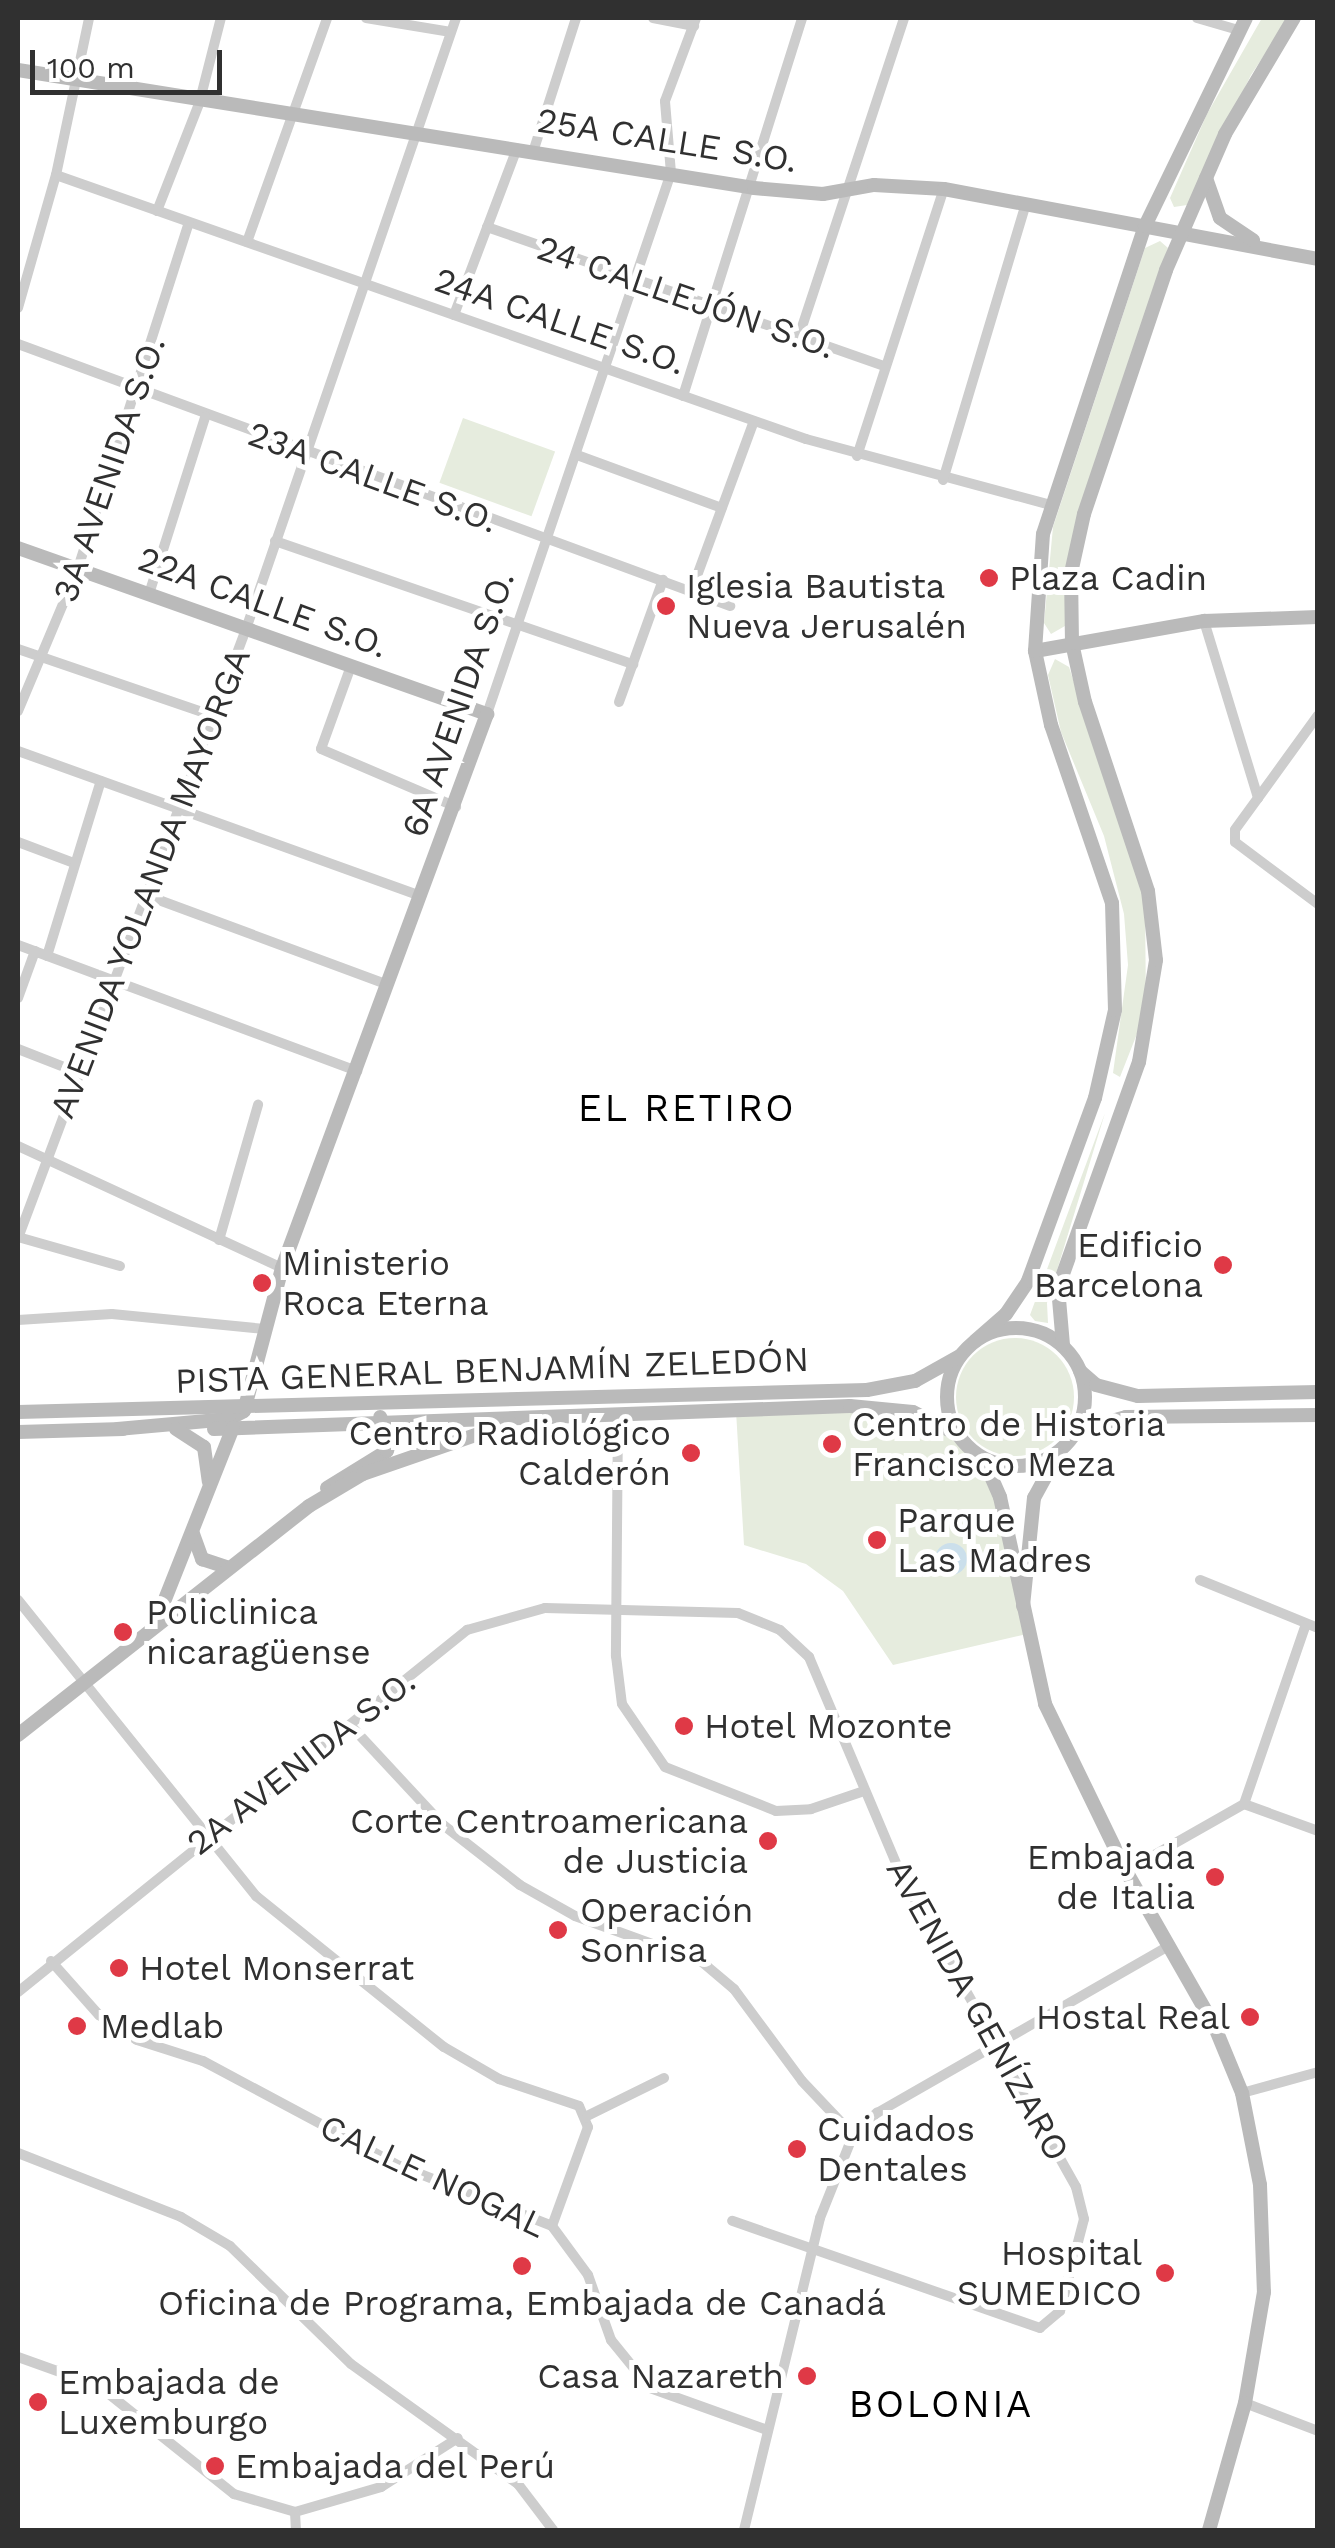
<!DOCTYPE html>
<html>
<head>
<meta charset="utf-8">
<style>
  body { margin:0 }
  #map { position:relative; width:1335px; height:2548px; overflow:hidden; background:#fff; font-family:"Work Sans",sans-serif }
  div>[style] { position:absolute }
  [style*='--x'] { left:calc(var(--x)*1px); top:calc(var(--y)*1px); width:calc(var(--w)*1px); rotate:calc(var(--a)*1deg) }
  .green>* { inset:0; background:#e6ecde; transform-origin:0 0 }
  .round { border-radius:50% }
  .water>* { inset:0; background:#cbdfeb }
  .street>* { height:10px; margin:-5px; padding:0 5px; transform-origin:5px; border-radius:5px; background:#cdcdcd }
  .secondary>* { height:14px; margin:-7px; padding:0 7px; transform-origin:7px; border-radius:7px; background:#bababa }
  .secondary>.ring { margin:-7px; padding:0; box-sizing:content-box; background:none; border:14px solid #bababa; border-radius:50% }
  .dots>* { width:28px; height:28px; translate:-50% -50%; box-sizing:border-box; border:5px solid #fff; border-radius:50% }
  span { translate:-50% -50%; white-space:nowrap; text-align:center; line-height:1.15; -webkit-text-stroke:10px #fff; paint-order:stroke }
  .street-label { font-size:35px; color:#303030 }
  .poi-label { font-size:35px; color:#303030 }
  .left { translate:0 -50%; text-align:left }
  .right { translate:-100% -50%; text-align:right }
  .neighbourhood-label { font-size:38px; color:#000; letter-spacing:2.5px }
  .frame { position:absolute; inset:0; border:20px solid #303030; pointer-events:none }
  .scale { position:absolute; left:30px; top:50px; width:192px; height:45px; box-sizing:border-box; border:5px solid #303030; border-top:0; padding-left:12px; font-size:30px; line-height:35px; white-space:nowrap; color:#303030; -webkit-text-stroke:8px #fff; paint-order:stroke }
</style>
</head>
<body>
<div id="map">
  <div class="green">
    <div style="clip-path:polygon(1262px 18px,1289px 18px,1251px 75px,1187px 205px,1174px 207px,1170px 198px,1207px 114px)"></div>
    <div style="clip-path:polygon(1160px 241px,1168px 248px,1076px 522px,1065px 626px,1051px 634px,1044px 623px,1053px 527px,1145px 248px)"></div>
    <div style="left:463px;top:418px;width:98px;height:69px;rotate:20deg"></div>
    <div style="clip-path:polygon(1055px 659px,1069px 667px,1145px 901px,1146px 1011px,1120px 1077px,1113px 1073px,1128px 965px,1124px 914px,1104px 836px,1061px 732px,1048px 675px)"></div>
    <div style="clip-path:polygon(1105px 1113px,1047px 1303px,1048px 1323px,1035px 1321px,1030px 1315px)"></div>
    <div class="round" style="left:956px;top:1338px;width:118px;height:118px"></div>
    <div style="clip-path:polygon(895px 1409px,957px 1434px,983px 1458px,1000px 1499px,1027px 1634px,893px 1665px,843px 1591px,806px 1564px,744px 1545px,736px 1411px)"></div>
  </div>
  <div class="water">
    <div class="round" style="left:935px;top:1543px;width:32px;height:32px"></div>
  </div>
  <div class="street">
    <div style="--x:366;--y:18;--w:86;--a:9.4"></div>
    <div style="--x:653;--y:18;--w:42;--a:11"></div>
    <div style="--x:1197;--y:18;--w:43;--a:16.3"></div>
    <div style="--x:534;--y:149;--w:138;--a:-72.2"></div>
    <div style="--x:56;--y:175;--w:795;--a:19.39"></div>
    <div style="--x:806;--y:439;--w:253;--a:15.1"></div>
    <div style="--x:157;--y:211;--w:115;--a:-68.6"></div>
    <div style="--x:199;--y:104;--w:89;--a:-75.7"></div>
    <div style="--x:487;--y:227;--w:421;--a:19.3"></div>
    <div style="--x:247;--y:242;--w:238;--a:-70.3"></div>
    <div style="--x:18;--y:308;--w:138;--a:-74.1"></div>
    <div style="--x:56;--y:175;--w:160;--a:-78.1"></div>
    <div style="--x:454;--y:315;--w:178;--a:-69.3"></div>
    <div style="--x:799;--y:336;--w:335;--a:-71.7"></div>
    <div style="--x:18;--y:344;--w:759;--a:20.2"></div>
    <div style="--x:683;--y:396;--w:396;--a:-72.5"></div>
    <div style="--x:577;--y:455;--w:154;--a:20.1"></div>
    <div style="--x:857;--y:456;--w:281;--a:-72"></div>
    <div style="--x:943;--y:480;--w:289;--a:-73.3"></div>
    <div style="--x:275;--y:541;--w:379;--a:19"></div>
    <div style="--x:691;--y:592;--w:182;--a:-69.8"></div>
    <div style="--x:149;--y:594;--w:186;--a:-72.4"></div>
    <div style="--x:1204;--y:621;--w:185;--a:73"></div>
    <div style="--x:1258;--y:798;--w:39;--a:126"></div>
    <div style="--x:1235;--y:830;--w:12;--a:90"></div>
    <div style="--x:1235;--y:842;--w:104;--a:36.8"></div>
    <div style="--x:18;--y:649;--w:207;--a:18.9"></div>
    <div style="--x:351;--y:666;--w:88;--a:109.9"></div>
    <div style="--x:321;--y:749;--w:147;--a:23.2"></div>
    <div style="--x:619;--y:702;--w:130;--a:-70.2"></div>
    <div style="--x:18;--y:711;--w:155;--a:-67.2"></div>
    <div style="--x:78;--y:568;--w:363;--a:-72.2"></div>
    <div style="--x:487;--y:714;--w:571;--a:-71.22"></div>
    <div style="--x:671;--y:173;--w:72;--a:-94.8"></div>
    <div style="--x:665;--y:101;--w:89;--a:-69.5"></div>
    <div style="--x:18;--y:751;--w:428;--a:19.8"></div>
    <div style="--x:1258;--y:798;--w:102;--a:-54.1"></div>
    <div style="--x:18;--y:842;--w:60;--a:20.6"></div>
    <div style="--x:148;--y:896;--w:256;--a:20.3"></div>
    <div style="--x:18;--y:945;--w:362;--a:20.4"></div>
    <div style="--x:47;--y:956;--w:183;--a:-72.9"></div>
    <div style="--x:18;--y:998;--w:50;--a:-70.1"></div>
    <div style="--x:18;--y:1049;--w:69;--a:21.3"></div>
    <div style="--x:18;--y:1146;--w:291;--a:24.8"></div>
    <div style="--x:18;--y:1237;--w:106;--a:15.9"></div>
    <div style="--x:18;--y:1238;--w:650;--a:-69.47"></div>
    <div style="--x:246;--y:629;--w:646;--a:-71.03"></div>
    <div style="--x:219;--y:1240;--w:141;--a:-73.9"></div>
    <div style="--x:18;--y:1320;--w:94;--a:-3.7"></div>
    <div style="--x:112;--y:1314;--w:154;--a:5.6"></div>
    <div style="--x:618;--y:1415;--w:241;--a:90.5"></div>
    <div style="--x:616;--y:1656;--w:48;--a:82.9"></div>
    <div style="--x:622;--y:1704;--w:76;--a:55.7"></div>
    <div style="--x:665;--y:1767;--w:119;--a:21.6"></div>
    <div style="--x:776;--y:1811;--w:35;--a:-3"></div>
    <div style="--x:811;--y:1809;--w:53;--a:-18.8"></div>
    <div style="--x:1200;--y:1580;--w:127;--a:22.1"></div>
    <div style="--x:18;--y:1600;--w:380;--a:51.2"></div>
    <div style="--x:256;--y:1896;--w:241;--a:38.8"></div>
    <div style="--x:444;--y:2047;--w:64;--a:30.2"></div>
    <div style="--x:499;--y:2079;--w:84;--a:18.6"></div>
    <div style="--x:579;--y:2106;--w:23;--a:67"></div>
    <div style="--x:588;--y:2127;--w:105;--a:110"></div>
    <div style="--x:351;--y:1726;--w:134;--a:47.1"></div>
    <div style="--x:442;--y:1824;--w:99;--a:38"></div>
    <div style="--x:520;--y:1885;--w:63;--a:29.4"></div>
    <div style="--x:575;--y:1916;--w:135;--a:19.9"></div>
    <div style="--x:702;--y:1962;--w:42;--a:40.2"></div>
    <div style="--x:734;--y:1989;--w:114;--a:53.5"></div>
    <div style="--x:802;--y:2081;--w:74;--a:46.6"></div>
    <div style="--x:1244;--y:1804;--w:79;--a:20"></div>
    <div style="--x:1126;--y:1871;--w:136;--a:-29.6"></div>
    <div style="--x:1244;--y:1804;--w:190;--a:-71"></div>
    <div style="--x:51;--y:1961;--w:72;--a:48.4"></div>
    <div style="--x:99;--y:2015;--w:45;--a:33.3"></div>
    <div style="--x:137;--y:2040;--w:69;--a:17.7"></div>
    <div style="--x:203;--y:2061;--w:223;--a:28.1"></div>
    <div style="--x:400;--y:2166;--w:163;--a:21.5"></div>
    <div style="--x:552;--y:2226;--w:61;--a:53.7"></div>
    <div style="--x:588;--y:2275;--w:69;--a:70.5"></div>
    <div style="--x:611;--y:2340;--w:62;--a:50.9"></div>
    <div style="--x:650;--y:2388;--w:124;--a:19.7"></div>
    <div style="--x:18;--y:1992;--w:577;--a:-38.88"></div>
    <div style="--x:467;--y:1630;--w:81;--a:-15.8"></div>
    <div style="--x:545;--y:1608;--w:193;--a:1.5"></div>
    <div style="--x:738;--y:1613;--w:45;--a:22"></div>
    <div style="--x:780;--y:1630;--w:40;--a:43"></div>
    <div style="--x:809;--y:1657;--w:237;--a:67.1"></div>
    <div style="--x:901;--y:1875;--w:358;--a:60.7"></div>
    <div style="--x:1076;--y:2187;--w:33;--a:76"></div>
    <div style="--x:1084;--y:2219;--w:95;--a:104.6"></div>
    <div style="--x:1060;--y:2311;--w:26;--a:140"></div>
    <div style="--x:1040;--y:2328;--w:326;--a:-160.8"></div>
    <div style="--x:1242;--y:2093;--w:79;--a:-15.4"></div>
    <div style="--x:587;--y:2116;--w:86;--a:-26.3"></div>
    <div style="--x:18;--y:2153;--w:175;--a:21.4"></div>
    <div style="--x:181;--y:2217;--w:57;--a:30.6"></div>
    <div style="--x:230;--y:2246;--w:169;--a:44.3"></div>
    <div style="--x:351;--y:2364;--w:206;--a:35.7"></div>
    <div style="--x:518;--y:2484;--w:58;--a:52.7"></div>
    <div style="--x:18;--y:2357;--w:86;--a:19.7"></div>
    <div style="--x:99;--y:2386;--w:173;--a:38.7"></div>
    <div style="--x:234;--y:2494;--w:64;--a:16.4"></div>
    <div style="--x:295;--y:2512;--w:90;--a:-16.2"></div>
    <div style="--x:381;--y:2487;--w:91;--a:-32.5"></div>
    <div style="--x:1245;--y:2403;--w:78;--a:21"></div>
    <div style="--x:295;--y:2512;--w:18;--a:87"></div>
    <div style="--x:744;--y:2530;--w:321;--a:-76.3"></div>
    <div style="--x:820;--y:2218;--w:89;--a:-68.3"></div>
    <div style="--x:853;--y:2135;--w:33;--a:-43"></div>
    <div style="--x:877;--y:2113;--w:336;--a:-29.8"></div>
  </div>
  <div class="secondary">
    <div style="--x:18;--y:70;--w:745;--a:9.11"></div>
    <div style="--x:754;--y:188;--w:69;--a:5"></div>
    <div style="--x:823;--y:194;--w:52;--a:-10"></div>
    <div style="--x:874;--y:185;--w:70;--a:3.3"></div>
    <div style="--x:944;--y:189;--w:380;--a:10.6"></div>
    <div style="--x:1206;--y:178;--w:42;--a:70.7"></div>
    <div style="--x:1220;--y:218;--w:40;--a:34"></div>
    <div style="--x:18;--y:548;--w:498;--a:19.5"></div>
    <div style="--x:487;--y:714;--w:591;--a:110.31"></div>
    <div style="--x:282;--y:1268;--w:148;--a:104.9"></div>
    <div style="--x:244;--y:1411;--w:17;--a:152"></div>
    <div style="--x:229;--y:1419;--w:112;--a:174.9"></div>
    <div style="--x:1035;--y:651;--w:172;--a:-10.1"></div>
    <div style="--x:1204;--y:621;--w:114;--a:-2"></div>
    <div class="ring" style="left:947px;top:1328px;width:124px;height:124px"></div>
    <div style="--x:975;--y:1341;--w:41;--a:-41.1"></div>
    <div style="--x:1006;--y:1314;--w:40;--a:-56"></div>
    <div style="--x:1028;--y:1281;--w:195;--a:-69.9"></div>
    <div style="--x:1095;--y:1098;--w:90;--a:-77.2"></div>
    <div style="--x:1115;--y:1010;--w:107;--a:-91.6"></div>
    <div style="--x:1112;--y:903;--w:188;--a:-108.9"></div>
    <div style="--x:1051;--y:725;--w:76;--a:-102.2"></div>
    <div style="--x:1035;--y:651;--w:117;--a:-86.1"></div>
    <div style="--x:1043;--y:534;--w:324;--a:-71.7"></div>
    <div style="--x:1145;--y:226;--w:231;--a:-64.1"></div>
    <div style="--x:1063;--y:1345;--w:57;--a:-95"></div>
    <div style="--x:1058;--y:1288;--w:240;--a:-70.3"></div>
    <div style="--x:1139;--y:1062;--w:103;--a:-80.5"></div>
    <div style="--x:1156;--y:960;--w:69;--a:-96.6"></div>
    <div style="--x:1148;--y:891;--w:199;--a:-108.4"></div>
    <div style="--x:1085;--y:702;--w:60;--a:-102.4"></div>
    <div style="--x:1072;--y:643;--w:70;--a:-90.8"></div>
    <div style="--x:1071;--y:573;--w:60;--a:-77.6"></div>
    <div style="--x:1084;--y:514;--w:257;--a:-71.4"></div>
    <div style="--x:1166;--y:270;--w:148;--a:-66.5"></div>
    <div style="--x:1225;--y:134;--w:135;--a:-59.3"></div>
    <div style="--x:1080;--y:1371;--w:21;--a:41"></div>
    <div style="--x:1096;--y:1385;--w:43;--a:14.7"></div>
    <div style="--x:1138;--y:1396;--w:180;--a:-1.3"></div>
    <div style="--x:18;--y:1412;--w:849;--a:-1.48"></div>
    <div style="--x:867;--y:1390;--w:49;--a:-10.6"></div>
    <div style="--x:915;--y:1381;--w:51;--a:-29.1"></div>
    <div style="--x:176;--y:1429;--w:33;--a:33"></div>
    <div style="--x:204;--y:1447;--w:35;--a:82"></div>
    <div style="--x:214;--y:1429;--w:636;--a:-2.07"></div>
    <div style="--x:850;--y:1406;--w:63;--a:5.4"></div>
    <div style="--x:913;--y:1412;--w:49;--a:26.6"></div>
    <div style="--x:1076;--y:1431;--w:52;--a:-15.6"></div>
    <div style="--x:1126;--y:1417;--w:192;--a:-0.6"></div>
    <div style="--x:18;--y:1432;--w:105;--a:-1.6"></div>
    <div style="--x:983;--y:1458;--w:43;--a:66.4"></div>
    <div style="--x:1000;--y:1497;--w:212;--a:77.7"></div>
    <div style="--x:1045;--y:1704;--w:186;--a:64.1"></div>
    <div style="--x:1126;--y:1871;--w:177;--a:60.3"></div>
    <div style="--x:1214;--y:2025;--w:74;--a:67.6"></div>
    <div style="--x:1242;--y:2093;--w:94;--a:78.9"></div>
    <div style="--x:1260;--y:2185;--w:107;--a:87.9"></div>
    <div style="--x:1264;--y:2292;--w:113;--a:99.7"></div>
    <div style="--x:1245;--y:2403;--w:132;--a:105.8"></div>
    <div style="--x:327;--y:1488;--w:70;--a:-31.7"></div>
    <div style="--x:387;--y:1451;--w:11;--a:-75"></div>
    <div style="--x:390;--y:1440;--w:25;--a:-113"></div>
    <div style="--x:193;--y:1534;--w:27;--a:70"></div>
    <div style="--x:202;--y:1559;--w:26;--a:18"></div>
    <div style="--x:1023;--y:1606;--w:109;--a:-84.2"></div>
    <div style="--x:1034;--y:1498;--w:50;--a:-61.4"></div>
    <div style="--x:156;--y:1622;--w:209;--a:-68.4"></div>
    <div style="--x:18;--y:1735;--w:370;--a:-38.2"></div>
    <div style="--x:309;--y:1506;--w:63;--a:-30.7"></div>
    <div style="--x:363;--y:1474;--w:156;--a:-19.1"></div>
  </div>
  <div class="dots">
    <div style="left:989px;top:578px;background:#df3946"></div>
    <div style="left:666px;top:606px;background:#df3946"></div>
    <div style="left:1223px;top:1265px;background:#df3946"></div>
    <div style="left:262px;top:1283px;background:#df3946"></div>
    <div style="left:832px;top:1444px;background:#df3946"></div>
    <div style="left:691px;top:1453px;background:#df3946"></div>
    <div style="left:877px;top:1540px;background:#df3946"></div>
    <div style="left:123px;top:1632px;background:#df3946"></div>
    <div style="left:684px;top:1726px;background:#df3946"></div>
    <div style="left:768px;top:1841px;background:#df3946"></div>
    <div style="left:1215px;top:1877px;background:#df3946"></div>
    <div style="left:558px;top:1930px;background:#df3946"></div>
    <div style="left:119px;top:1968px;background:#df3946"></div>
    <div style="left:1250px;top:2017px;background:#df3946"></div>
    <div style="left:77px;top:2026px;background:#df3946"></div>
    <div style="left:797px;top:2149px;background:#df3946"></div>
    <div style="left:522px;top:2266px;background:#df3946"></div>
    <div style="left:1165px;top:2273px;background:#df3946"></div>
    <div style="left:807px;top:2376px;background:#df3946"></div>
    <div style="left:38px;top:2402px;background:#df3946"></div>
    <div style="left:215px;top:2466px;background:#df3946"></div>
  </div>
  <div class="street-label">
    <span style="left:667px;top:140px;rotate:9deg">25A CALLE S.O.</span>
    <span style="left:686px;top:297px;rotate:19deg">24 CALLEJÓN S.O.</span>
    <span style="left:560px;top:321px;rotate:19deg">24A CALLE S.O.</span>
    <span style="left:109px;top:469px;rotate:-71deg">3A AVENIDA S.O.</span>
    <span style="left:373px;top:477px;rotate:20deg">23A CALLE S.O.</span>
    <span style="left:263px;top:602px;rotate:20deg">22A CALLE S.O.</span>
    <span style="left:458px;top:704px;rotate:-71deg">6A AVENIDA S.O.</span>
    <span style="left:150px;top:883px;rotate:-69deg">AVENIDA YOLANDA MAYORGA</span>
    <span style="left:492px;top:1370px;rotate:-2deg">PISTA GENERAL BENJAMÍN ZELEDÓN</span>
    <span style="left:301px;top:1762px;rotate:-38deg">2A AVENIDA S.O.</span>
    <span style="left:978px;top:2010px;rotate:61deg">AVENIDA GENÍZARO</span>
    <span style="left:433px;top:2176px;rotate:25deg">CALLE NOGAL</span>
  </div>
  <div class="poi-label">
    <span class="left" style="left:1009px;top:578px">Plaza Cadin</span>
    <span class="left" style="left:686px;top:606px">Iglesia Bautista<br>Nueva Jerusalén</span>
    <span class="right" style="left:1203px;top:1265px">Edificio<br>Barcelona</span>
    <span class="left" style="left:282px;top:1283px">Ministerio<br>Roca Eterna</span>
    <span class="left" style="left:852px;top:1444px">Centro de Historia<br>Francisco Meza</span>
    <span class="right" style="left:671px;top:1453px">Centro Radiológico<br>Calderón</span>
    <span class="left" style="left:897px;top:1540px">Parque<br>Las Madres</span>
    <span class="left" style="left:146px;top:1632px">Policlinica<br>nicaragüense</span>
    <span class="left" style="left:704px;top:1726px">Hotel Mozonte</span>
    <span class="right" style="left:748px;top:1841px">Corte Centroamericana<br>de Justicia</span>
    <span class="right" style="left:1195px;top:1877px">Embajada<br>de Italia</span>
    <span class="left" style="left:580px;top:1930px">Operación<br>Sonrisa</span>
    <span class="left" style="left:139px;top:1968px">Hotel Monserrat</span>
    <span class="right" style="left:1230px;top:2017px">Hostal Real</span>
    <span class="left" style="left:100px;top:2026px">Medlab</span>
    <span class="left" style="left:817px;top:2149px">Cuidados<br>Dentales</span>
    <span class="right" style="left:1142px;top:2273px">Hospital<br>SUMEDICO</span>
    <span style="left:522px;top:2303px">Oficina de Programa, Embajada de Canadá</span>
    <span class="right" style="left:784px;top:2376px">Casa Nazareth</span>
    <span class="left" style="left:58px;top:2402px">Embajada de<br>Luxemburgo</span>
    <span class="left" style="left:235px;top:2466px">Embajada del Perú</span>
  </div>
  <div class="neighbourhood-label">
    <span style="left:687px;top:1109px">EL RETIRO</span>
    <span style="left:941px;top:2405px">BOLONIA</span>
  </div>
  <div class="frame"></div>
  <div class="scale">100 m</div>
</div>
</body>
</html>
